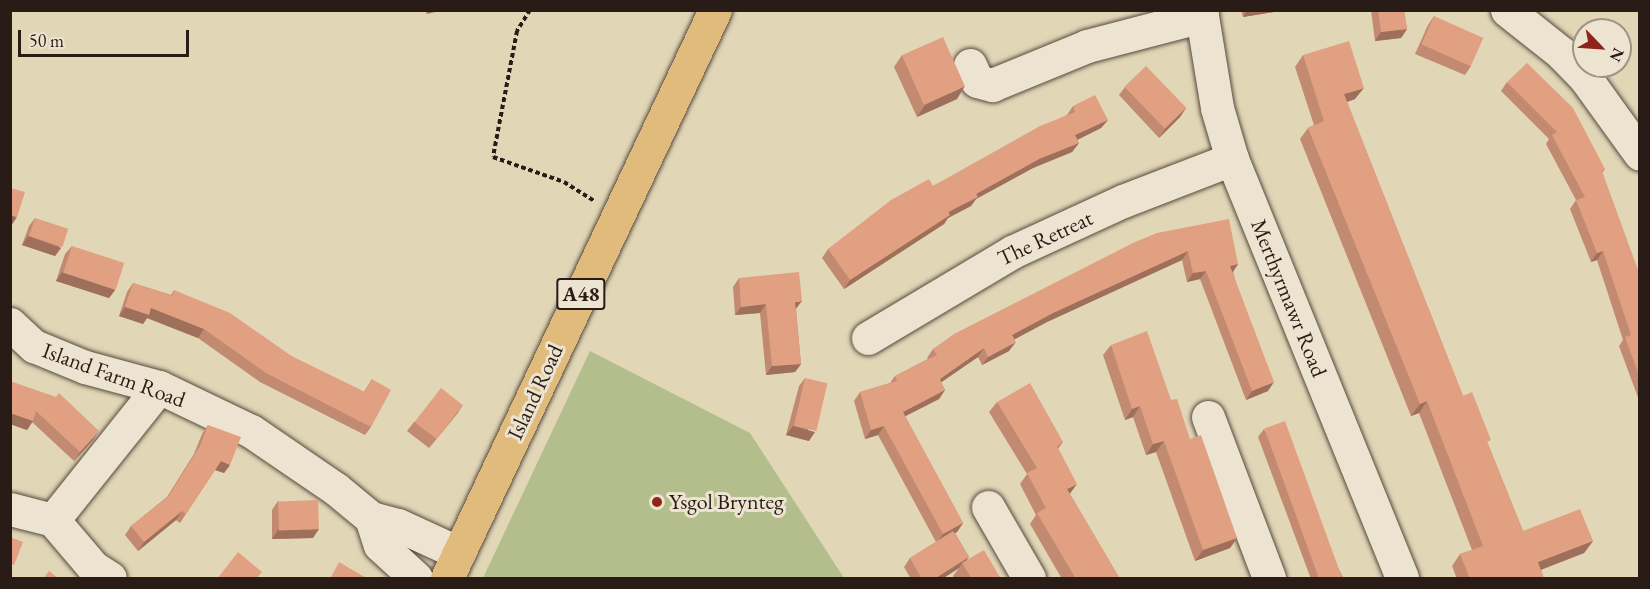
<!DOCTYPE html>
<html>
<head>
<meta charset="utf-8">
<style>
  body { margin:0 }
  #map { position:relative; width:1650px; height:589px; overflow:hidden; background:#e1d6b6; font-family:"EB Garamond",serif }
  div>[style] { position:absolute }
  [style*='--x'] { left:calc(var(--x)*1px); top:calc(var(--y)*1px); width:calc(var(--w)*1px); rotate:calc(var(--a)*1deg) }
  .green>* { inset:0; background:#b4bd8c }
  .path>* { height:4px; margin-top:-2px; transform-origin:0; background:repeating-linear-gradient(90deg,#291c17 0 4.5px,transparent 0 7.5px) }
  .roads { filter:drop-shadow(0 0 2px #574a3f) drop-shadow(0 0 2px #574a3f) }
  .minor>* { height:33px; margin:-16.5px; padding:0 16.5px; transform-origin:16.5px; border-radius:16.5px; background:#ece4d0 }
  .major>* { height:33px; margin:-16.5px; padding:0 16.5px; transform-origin:16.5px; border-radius:16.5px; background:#e0bb7b }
  .wall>* { inset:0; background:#c28a70 }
  .shaded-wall>* { inset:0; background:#9e705b }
  .building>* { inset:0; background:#e2a082; transform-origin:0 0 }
  .dots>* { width:16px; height:16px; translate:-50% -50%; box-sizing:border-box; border:3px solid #ece4d0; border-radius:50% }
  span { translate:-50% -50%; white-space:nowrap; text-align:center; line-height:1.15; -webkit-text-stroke:6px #ece4d0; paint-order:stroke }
  .shield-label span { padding:2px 4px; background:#ece4d0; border:2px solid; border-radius:4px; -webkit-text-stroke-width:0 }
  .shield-label { font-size:21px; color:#291c17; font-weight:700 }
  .street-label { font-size:22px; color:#291c17 }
  .poi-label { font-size:22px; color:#291c17 }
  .left { translate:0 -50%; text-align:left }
  .frame { position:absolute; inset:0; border:12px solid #291c17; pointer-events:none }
  .north { position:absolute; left:1572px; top:18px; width:60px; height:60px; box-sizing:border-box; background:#ece4d0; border:2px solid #9e9486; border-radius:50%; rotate:115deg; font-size:16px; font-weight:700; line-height:24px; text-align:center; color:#291c17 }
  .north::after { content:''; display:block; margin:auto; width:21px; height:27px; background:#8f2418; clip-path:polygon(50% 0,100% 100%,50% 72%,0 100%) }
  .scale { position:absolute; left:18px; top:30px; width:171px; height:27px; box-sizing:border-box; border:3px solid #291c17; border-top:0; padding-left:8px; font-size:18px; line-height:21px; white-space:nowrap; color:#291c17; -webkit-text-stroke:4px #ece4d0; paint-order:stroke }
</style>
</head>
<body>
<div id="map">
  <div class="green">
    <div style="clip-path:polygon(590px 351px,750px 433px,844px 578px,483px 578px)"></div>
  </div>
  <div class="path">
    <div style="--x:530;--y:10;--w:25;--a:122"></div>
    <div style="--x:517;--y:31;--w:128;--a:100.8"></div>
    <div style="--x:493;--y:157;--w:75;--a:19.4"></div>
    <div style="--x:564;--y:182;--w:36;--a:32"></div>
  </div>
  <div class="roads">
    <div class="minor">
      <div style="--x:1201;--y:10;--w:99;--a:80.7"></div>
      <div style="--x:1217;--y:108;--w:53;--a:73.6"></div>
      <div style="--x:1232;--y:159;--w:452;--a:67.9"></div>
      <div style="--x:1507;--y:10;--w:69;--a:38.5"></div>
      <div style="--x:1561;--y:53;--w:36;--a:46"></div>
      <div style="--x:1586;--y:79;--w:92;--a:54.2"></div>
      <div style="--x:970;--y:65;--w:17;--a:66"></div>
      <div style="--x:977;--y:81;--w:16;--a:15"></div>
      <div style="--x:992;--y:85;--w:103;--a:-22.3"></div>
      <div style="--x:1087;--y:46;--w:119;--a:-14.6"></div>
      <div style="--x:10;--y:324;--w:33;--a:43"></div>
      <div style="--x:34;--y:346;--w:55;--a:22.4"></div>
      <div style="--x:85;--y:367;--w:77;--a:15.1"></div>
      <div style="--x:159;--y:387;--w:102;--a:25.6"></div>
      <div style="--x:251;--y:431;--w:103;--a:34.3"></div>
      <div style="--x:336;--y:489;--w:45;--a:39.6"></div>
      <div style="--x:371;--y:518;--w:28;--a:15"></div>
      <div style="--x:398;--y:525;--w:67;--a:24.7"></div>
      <div style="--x:868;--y:338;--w:168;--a:-30.8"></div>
      <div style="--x:1012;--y:252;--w:122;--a:-24.7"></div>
      <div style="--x:1123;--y:201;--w:117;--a:-21.1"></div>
      <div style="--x:1208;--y:417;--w:172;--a:69.2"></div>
      <div style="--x:988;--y:507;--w:82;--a:60"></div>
      <div style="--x:10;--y:509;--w:44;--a:14.3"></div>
      <div style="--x:53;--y:520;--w:62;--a:49.6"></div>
      <div style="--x:93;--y:567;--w:20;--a:33"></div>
      <div style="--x:371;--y:518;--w:28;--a:72"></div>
      <div style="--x:380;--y:545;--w:49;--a:42.5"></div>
      <div style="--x:53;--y:520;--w:170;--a:-51.4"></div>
    </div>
    <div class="major">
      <div style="--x:447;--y:578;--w:628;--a:-64.74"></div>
    </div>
  </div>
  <div class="wall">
    <div style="clip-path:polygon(1241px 10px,1281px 10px,1280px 11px,1243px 17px)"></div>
    <div style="clip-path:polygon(1371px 10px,1404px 10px,1407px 29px,1401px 38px,1375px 41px)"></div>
    <div style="clip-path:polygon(1434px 16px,1471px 66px,1465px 75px,1415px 54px,1428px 25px)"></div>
    <div style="clip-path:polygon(902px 55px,957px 99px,917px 117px,894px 67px)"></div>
    <div style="clip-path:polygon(1303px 55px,1355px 99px,1347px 102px,1463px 396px,1488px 444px,1523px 531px,1593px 541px,1584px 553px,1541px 570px,1544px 579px,1457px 579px,1452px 566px,1460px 554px,1472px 550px,1419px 413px,1411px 416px,1300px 139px,1308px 128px,1314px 125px,1295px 67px)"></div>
    <div style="clip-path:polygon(1507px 82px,1605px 169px,1602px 173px,1640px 276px,1640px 403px,1619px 346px,1623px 340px,1597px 260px,1591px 262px,1570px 209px,1576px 200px,1546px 144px,1549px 139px,1501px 91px)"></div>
    <div style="clip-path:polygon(1125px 87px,1186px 108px,1180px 117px,1159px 138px,1119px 95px)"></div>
    <div style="clip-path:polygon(1073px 106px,1108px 120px,1101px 128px,1077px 140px,1079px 143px,1072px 152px,1033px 168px,976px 199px,971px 206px,948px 218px,944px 224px,844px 289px,822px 258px,828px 249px,933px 186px,1067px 115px)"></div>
    <div style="clip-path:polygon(35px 218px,61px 248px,55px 256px,22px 245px,29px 226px)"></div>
    <div style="clip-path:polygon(1157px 233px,1238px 264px,1233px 272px,1268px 391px,1246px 400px,1200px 279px,1187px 282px,1182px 260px,1047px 322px,1014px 339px,1009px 351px,982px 365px,978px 357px,941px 382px,945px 390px,939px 399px,905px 416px,963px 523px,957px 532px,955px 533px,969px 557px,966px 561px,1001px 579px,955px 579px,953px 576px,959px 568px,942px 579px,911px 579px,904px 567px,910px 558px,936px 542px,878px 435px,865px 439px,854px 401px,860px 392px,890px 383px,895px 376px,928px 359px,927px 358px,933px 349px)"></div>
    <div style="clip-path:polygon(72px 246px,115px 290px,109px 298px,56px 281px,65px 254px)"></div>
    <div style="clip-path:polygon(739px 278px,796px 309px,801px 364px,795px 372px,766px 375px,760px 313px,735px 315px,733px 287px)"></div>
    <div style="clip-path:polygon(133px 283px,171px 295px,174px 290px,293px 357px,364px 392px,372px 379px,371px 427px,365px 435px,260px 382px,198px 338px,147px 318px,143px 324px,119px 316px,127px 292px)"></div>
    <div style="clip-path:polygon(1111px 345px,1171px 400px,1237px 538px,1230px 548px,1195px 561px,1156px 452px,1146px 455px,1133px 417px,1125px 420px,1103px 355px)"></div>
    <div style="clip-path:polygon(805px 378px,809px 441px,786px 435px,799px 386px)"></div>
    <div style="clip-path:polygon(10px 381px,93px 440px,74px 461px,32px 422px,27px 430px,10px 424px)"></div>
    <div style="clip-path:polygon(997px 402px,1063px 442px,1058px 449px,1070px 494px,1120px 579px,1062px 579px,1030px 524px,1036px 515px,1020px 484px,1027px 474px,989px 412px)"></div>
    <div style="clip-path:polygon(463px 405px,429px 448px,407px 431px,414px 422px)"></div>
    <div style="clip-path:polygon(208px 425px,230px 465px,224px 473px,215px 470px,180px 523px,176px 520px,138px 551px,125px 535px,131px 526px,167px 497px,194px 454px,202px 434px)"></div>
    <div style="clip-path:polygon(1264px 429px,1344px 579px,1311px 579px,1258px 437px)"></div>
    <div style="clip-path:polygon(278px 501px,313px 538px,272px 539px,272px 510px)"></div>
  </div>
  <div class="shaded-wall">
    <div style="clip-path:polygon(428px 10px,445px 10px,426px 14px)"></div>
    <div style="clip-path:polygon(1247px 10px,1281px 10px,1280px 11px,1243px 17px)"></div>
    <div style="clip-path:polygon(1407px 29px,1401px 38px,1375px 41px,1381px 32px)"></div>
    <div style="clip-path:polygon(965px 86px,957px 99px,917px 117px,925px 105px)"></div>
    <div style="clip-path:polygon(1364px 88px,1355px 99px,1335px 106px,1344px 94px)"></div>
    <div style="clip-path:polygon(1186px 108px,1180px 117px,1159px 138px,1165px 129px)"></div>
    <div style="clip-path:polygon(1108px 120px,1101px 128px,1069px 144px,1075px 135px)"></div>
    <div style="clip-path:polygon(1079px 143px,1072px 152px,1033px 168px,976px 199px,971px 206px,948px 218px,944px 224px,844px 289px,850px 280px,976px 194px,1039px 159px)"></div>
    <div style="clip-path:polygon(10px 215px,17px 217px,11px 226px,10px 225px)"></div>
    <div style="clip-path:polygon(28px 236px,61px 248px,55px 256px,22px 245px)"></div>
    <div style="clip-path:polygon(1188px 251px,1182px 260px,1047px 322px,1006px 344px,1012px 335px,1053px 313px)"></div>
    <div style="clip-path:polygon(1603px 251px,1597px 260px,1591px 262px,1597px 253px)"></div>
    <div style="clip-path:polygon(1238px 264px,1232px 273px,1230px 266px)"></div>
    <div style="clip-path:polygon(1206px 271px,1200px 279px,1187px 282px,1193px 273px)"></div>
    <div style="clip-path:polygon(62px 272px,115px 290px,109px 298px,56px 281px)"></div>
    <div style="clip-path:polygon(802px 301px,795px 310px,795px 302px)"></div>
    <div style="clip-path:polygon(766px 304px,760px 313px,735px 315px,741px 307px)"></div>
    <div style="clip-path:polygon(125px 307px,151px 308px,204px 329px,198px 338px,147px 318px,143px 324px,119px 316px)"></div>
    <div style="clip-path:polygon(1016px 342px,1009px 351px,982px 365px,988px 357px)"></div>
    <div style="clip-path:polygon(984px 348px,978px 357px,933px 388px,940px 379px)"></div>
    <div style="clip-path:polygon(801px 364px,795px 372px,766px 375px,772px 366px)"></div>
    <div style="clip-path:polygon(1274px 382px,1268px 391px,1246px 400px,1252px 391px)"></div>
    <div style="clip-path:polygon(945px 390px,939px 399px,896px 421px,903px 412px)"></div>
    <div style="clip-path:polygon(1427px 401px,1419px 413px,1411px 416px,1420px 404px)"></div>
    <div style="clip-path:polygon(463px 405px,457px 414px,429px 448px,435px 440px)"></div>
    <div style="clip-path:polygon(1140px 406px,1133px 417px,1125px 420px,1132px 409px)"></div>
    <div style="clip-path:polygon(10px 413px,33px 421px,27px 430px,10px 424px)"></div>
    <div style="clip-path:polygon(793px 426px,815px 432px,809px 441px,786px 435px)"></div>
    <div style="clip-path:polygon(884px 426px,878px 435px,865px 439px,871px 430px)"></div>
    <div style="clip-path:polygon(99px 431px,93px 440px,74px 461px,80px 452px)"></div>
    <div style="clip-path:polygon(1164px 441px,1156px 452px,1146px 455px,1153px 444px)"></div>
    <div style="clip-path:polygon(221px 461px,230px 465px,224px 473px,215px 470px)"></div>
    <div style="clip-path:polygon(1077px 484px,1069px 495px,1067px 489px)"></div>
    <div style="clip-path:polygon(182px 511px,176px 520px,138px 551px,144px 542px)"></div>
    <div style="clip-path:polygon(963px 523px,957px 532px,937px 543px,943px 534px)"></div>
    <div style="clip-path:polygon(319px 529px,313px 538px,272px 539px,278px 530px)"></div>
    <div style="clip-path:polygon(1237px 538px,1230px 548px,1195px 561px,1203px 550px)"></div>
    <div style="clip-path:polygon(1593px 541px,1584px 553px,1530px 574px,1538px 562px)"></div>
    <div style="clip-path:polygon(969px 557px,963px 565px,962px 563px,959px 568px,942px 579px,934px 579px)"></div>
  </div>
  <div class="building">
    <div style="clip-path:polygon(1378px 10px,1404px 10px,1407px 29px,1381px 32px)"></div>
    <div style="left:1434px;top:16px;width:54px;height:31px;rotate:24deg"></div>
    <div style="left:943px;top:37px;width:54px;height:45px;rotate:66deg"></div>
    <div style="clip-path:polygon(1349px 41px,1364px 88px,1344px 94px,1463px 396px,1472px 392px,1491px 440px,1487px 442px,1523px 531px,1580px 509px,1593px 541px,1538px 562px,1544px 579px,1470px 579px,1460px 554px,1483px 546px,1427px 401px,1420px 404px,1308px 128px,1324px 121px,1303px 55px)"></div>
    <div style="clip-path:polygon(1527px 63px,1573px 108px,1605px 169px,1602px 171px,1640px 276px,1640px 378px,1625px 337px,1631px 335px,1603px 251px,1597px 253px,1576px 200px,1585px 197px,1552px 135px,1557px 132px,1507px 82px)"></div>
    <div style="left:1146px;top:66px;width:58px;height:30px;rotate:46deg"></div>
    <div style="clip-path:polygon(1095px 95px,1108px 120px,1075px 135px,1079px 143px,1039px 159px,976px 194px,978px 197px,948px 212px,950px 215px,850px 280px,828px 249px,891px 200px,929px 179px,933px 186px,1040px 126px,1075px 112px,1073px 106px)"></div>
    <div style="clip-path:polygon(10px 188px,25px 192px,17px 217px,10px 215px)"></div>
    <div style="left:35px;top:218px;width:35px;height:19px;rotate:18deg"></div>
    <div style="clip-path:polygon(1229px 219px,1238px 264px,1230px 266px,1274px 382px,1252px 391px,1206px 271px,1193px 273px,1188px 251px,1053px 313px,1012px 335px,1016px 342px,988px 357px,984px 348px,940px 379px,945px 390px,903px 412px,963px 523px,943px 534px,884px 426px,871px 430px,860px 392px,897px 381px,895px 376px,937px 355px,933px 349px,954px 334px,1135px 242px,1157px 233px)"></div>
    <div style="left:72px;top:246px;width:55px;height:28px;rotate:18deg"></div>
    <div style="clip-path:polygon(799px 272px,802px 301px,795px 302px,801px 364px,772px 366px,766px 304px,741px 307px,739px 278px)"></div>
    <div style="clip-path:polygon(133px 283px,172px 296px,174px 290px,230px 313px,293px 357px,365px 392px,372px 379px,391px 390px,371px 427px,266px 373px,204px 329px,151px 308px,149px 315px,125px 307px)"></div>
    <div style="clip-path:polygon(1147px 331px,1171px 400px,1177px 399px,1190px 439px,1201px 435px,1237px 538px,1203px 550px,1164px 441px,1153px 444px,1140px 406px,1132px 409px,1111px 345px)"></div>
    <div style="left:805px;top:378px;width:23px;height:49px;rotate:13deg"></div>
    <div style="clip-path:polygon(10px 381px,56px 397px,59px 393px,99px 431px,80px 452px,36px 411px,33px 421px,10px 413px)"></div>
    <div style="clip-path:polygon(1030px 383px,1063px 442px,1057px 446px,1077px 484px,1067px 489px,1120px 579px,1076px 579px,1037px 513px,1046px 508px,1027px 473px,1037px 468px,997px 402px)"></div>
    <div style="left:441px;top:388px;width:28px;height:43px;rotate:38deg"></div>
    <div style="left:1285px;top:421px;width:169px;height:22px;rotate:70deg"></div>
    <div style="clip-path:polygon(208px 425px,241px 437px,230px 465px,221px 461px,186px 514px,182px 511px,144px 542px,131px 526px,168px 497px,200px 446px)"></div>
    <div style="left:318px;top:500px;width:29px;height:40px;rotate:88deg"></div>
    <div style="clip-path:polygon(953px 531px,969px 557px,934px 579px,922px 579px,910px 558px)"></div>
    <div style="clip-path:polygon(10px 537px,23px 542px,14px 565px,10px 564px)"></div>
    <div style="clip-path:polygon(984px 550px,1001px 579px,972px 579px,962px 563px)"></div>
    <div style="clip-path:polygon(238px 552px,262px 572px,256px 579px,217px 579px)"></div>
    <div style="clip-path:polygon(339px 562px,368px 579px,330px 579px)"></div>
    <div style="clip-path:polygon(49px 571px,59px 579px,43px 579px)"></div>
  </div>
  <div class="dots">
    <div style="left:657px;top:502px;background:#8f2418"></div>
  </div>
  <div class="shield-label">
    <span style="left:581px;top:294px">A48</span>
  </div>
  <div class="street-label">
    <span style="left:1045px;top:238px;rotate:-25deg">The Retreat</span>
    <span style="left:1289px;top:298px;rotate:68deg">Merthyrmawr Road</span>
    <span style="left:114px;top:375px;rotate:20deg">Island Farm Road</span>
    <span style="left:535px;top:392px;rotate:-65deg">Island Road</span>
  </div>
  <div class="poi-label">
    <span class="left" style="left:669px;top:502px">Ysgol Brynteg</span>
  </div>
  <div class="frame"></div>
  <div class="north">N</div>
  <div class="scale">50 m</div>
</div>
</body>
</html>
